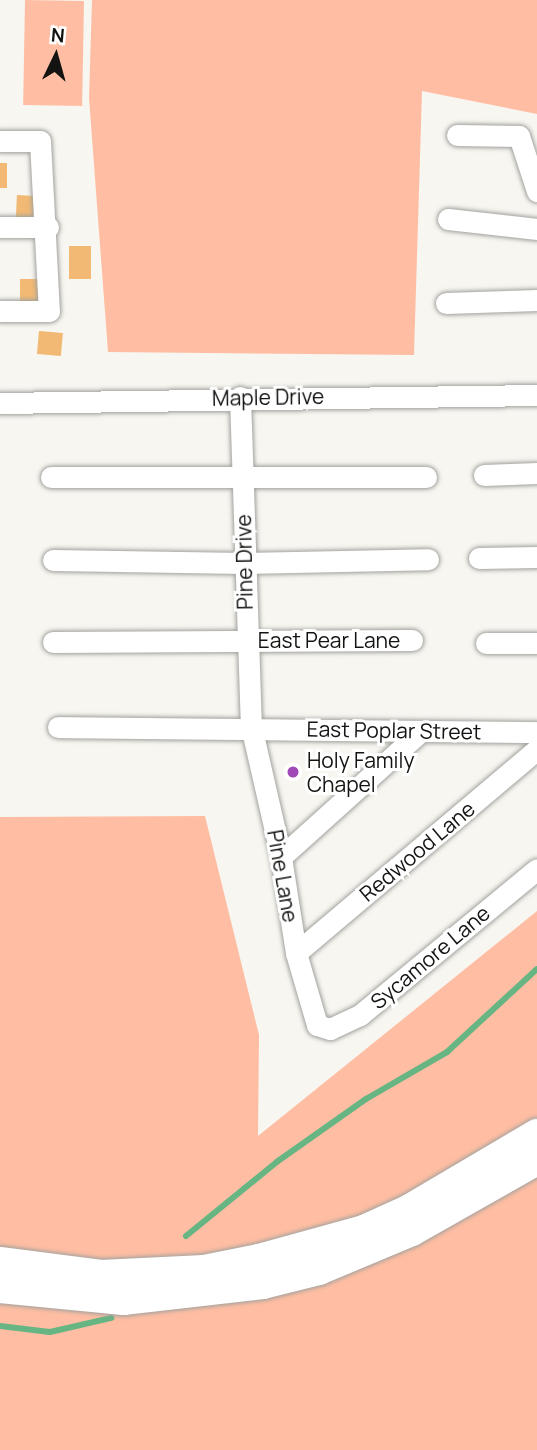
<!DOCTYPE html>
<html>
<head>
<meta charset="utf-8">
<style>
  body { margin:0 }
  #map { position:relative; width:537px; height:1450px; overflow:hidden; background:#f7f6f1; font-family:Manrope,sans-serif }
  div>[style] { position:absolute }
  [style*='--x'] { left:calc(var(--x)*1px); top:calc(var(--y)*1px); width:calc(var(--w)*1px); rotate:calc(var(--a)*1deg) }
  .green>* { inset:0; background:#ffbea3; transform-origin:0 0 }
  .stream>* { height:6px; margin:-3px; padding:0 3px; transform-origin:3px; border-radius:3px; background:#67b583 }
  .building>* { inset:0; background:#f1b974; transform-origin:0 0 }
  .roads { filter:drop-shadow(0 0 2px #a3a29e) drop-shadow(0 0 2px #a3a29e) }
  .street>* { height:21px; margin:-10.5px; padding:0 10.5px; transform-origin:10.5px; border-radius:10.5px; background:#fff }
  .secondary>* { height:30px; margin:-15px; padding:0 15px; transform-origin:15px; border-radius:15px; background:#fff }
  .dots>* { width:19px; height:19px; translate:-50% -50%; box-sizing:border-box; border:4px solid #fff; border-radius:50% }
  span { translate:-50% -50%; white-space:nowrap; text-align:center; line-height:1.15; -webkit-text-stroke:6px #fff; paint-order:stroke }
  .street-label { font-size:21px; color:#131311 }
  .poi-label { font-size:21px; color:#131311 }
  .left { translate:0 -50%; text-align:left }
  .north { position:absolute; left:21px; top:21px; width:70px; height:70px; -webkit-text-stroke:5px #fff; paint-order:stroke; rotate:5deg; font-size:19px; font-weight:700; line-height:28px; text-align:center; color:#131311 }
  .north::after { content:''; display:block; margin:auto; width:24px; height:32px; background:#131311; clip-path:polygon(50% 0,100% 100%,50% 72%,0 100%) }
</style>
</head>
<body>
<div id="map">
  <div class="green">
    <div style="left:25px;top:0;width:59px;height:105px;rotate:1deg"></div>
    <div style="clip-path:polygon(92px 0,537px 0,537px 114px,422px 91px,414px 355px,108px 352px,89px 98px)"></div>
    <div style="clip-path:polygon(205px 816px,259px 1035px,258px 1136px,537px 911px,537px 1450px,0 1450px,0 817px)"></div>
  </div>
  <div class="stream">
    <div style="--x:186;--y:1236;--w:119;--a:-39.2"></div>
    <div style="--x:278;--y:1161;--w:108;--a:-35.2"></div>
    <div style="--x:366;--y:1099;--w:94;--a:-30.1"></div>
    <div style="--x:447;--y:1052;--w:122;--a:-42.7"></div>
    <div style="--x:0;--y:1326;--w:50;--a:6.8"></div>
    <div style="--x:50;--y:1332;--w:63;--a:-12.9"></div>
  </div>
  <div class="building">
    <div style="left:0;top:163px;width:7px;height:25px"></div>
    <div style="left:17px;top:195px;width:18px;height:28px;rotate:3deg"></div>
    <div style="left:69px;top:246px;width:22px;height:33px"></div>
    <div style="left:20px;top:279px;width:22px;height:24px"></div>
    <div style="left:39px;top:331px;width:24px;height:23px;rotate:5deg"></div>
  </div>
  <div class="roads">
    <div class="street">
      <div style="--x:457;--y:135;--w:62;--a:0.9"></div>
      <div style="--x:519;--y:136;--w:58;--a:71.9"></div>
      <div style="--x:0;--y:141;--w:40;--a:0"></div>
      <div style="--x:40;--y:141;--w:170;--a:87"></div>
      <div style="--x:49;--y:311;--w:49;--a:180"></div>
      <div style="--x:448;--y:219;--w:90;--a:6.4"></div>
      <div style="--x:0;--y:227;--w:48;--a:0"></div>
      <div style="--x:446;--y:303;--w:91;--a:-1.9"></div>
      <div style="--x:240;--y:397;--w:329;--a:88.1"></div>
      <div style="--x:251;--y:726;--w:134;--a:77.1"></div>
      <div style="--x:281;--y:857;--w:97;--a:81.1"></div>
      <div style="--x:296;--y:953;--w:75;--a:73.7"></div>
      <div style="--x:317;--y:1025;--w:14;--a:17"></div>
      <div style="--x:330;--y:1029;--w:33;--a:-25"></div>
      <div style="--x:360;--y:1015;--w:229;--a:-39.5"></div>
      <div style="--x:0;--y:403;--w:537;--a:-0.85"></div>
      <div style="--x:484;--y:475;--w:53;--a:-2.2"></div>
      <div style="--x:51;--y:477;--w:375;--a:0"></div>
      <div style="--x:479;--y:558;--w:58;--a:-1"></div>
      <div style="--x:53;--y:560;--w:191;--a:0.9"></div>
      <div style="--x:244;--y:563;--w:184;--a:-1.2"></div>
      <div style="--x:53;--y:642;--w:359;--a:-0.3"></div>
      <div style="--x:486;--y:643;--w:51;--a:0"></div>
      <div style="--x:58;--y:727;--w:479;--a:0.6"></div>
      <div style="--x:281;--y:857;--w:188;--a:-42"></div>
      <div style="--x:296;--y:953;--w:316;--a:-40.2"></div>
    </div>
    <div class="secondary">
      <div style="--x:0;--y:1262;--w:102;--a:7.3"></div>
      <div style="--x:101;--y:1275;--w:103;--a:-2.8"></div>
      <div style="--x:204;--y:1270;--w:56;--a:-11.3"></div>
      <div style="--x:259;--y:1259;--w:109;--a:-15.4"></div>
      <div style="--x:364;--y:1230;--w:48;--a:-24.4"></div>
      <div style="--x:408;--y:1210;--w:150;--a:-30.5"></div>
      <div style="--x:0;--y:1288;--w:124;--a:5.6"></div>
      <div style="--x:123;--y:1300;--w:141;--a:-6.5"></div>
      <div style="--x:263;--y:1284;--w:58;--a:-14"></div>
      <div style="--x:319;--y:1270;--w:101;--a:-22.8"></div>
      <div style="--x:412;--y:1231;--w:144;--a:-29.6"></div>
    </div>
  </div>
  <div class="dots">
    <div style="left:293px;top:772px;background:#a149b6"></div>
  </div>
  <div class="street-label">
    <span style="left:268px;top:397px;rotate:-1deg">Maple Drive</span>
    <span style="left:244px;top:562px;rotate:-91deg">Pine Drive</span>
    <span style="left:329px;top:640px">East Pear Lane</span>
    <span style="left:394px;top:730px;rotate:1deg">East Poplar Street</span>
    <span style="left:417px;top:851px;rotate:-40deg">Redwood Lane</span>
    <span style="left:283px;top:876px;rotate:80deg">Pine Lane</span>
    <span style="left:430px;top:957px;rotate:-40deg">Sycamore Lane</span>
  </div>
  <div class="poi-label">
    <span class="left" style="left:307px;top:772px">Holy Family<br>Chapel</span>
  </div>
  <div class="north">N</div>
</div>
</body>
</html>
